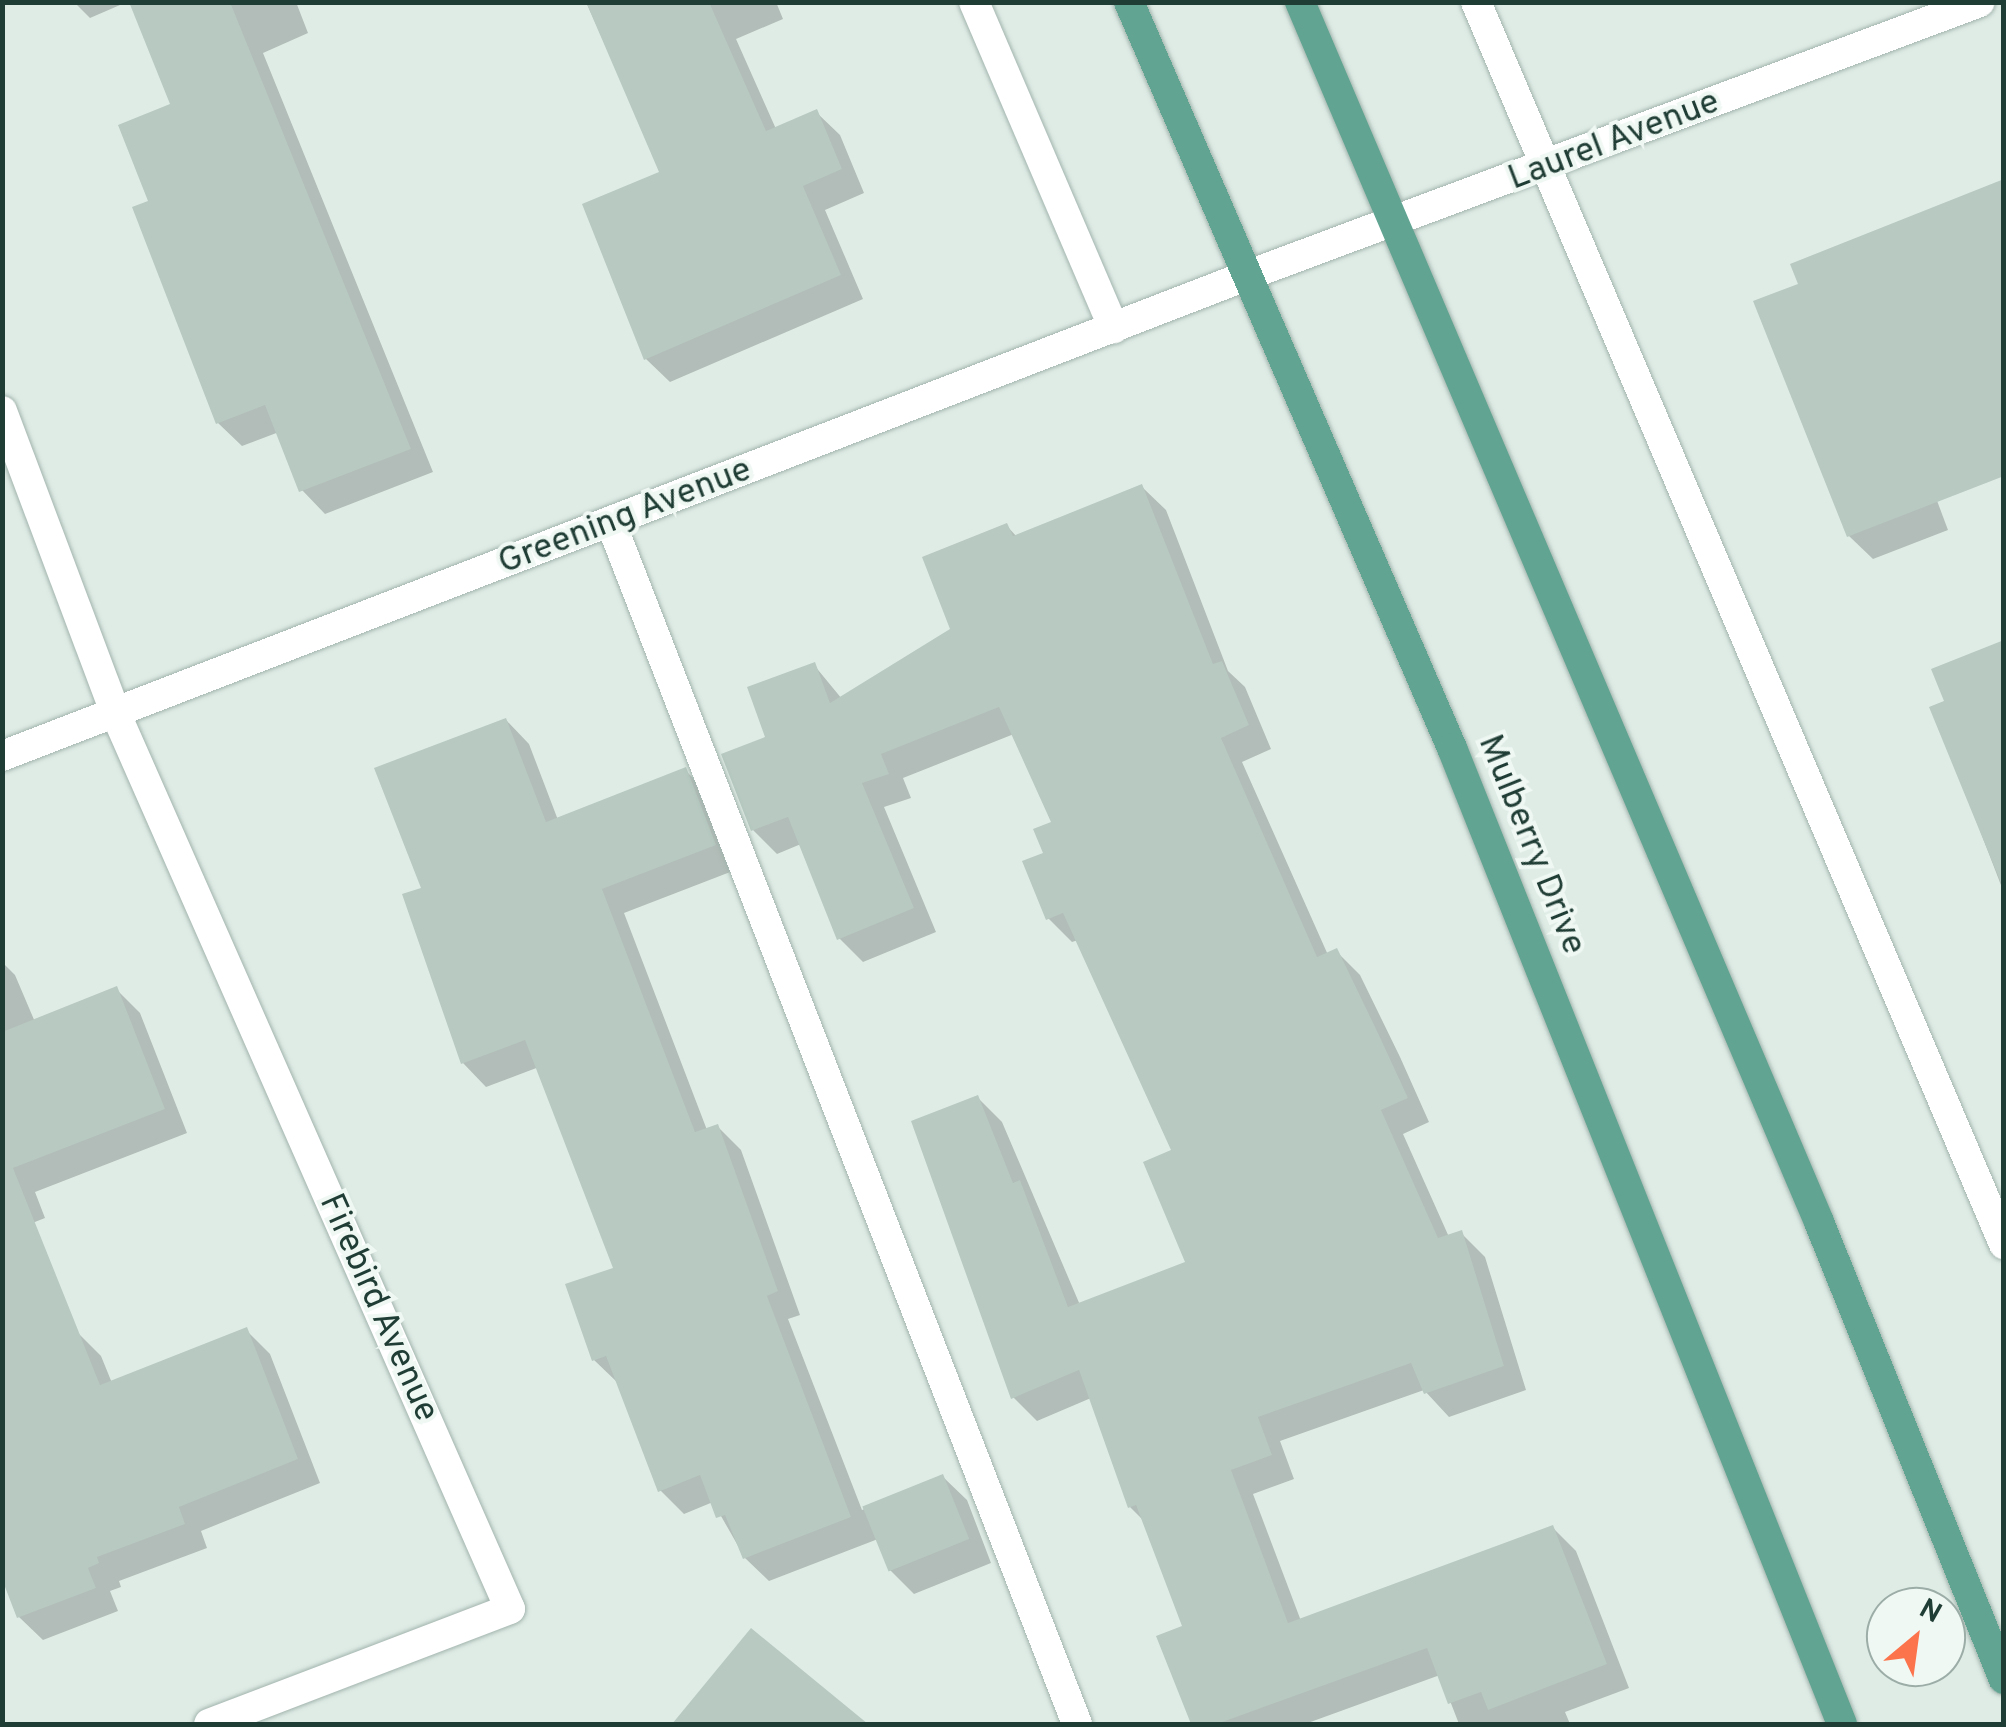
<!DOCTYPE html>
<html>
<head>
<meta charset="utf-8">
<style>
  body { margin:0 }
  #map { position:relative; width:2006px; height:1727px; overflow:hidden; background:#dfece6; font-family:Overpass,sans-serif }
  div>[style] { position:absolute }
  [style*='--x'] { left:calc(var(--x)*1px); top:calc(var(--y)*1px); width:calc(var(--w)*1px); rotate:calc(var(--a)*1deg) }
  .shadow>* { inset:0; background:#0003 }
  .building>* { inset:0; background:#b7c9c1; transform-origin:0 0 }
  .roads { filter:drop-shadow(0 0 2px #a2b4ad) drop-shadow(0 0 2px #a2b4ad) }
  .lane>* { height:30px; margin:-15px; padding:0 15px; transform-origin:15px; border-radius:15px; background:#fff }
  .street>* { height:30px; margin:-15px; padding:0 15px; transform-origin:15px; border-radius:15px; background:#fff }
  .secondary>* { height:30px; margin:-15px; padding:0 15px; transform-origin:15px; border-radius:15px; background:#fff }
  .primary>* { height:30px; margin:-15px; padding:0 15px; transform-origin:15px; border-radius:15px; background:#60a491 }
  span { translate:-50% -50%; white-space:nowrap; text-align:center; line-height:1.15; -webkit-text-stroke:8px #f0f8f4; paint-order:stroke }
  .street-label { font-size:35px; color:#1f3d34 }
  .frame { position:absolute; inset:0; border:5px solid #1f3d34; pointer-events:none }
  .north { position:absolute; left:1866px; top:1587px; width:100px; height:100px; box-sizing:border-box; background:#f0f8f4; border:2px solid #9cada7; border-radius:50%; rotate:29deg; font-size:28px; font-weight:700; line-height:40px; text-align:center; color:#1f3d34 }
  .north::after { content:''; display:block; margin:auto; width:35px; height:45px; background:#fc744c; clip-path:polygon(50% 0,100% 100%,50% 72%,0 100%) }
</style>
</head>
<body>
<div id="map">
  <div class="shadow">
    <div style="clip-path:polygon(74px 2px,127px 2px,90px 18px)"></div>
    <div style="clip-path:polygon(132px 2px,296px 2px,308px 33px,263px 53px,433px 472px,325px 514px,302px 490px,279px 432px,242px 446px,218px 423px,151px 203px,173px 105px)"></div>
    <div style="clip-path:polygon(586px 2px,776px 2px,783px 19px,736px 39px,776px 129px,816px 112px,840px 135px,864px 193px,825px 210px,863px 299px,670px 382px,646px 359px,663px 173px)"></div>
    <div style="clip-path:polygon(1801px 285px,1936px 498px,1948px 530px,1873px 559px,1849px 536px)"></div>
    <div style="clip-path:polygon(1142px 487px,1166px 510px,1228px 671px,1245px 687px,1271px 749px,1242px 762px,1328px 955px,1336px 951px,1360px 975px,1400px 1057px,1429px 1122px,1403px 1134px,1449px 1237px,1461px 1233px,1485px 1257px,1526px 1390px,1449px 1417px,1424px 1390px,1280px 1441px,1294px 1479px,1253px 1494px,1301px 1621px,1553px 1528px,1576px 1551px,1629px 1688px,1565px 1712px,1570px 1724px,1459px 1724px,1440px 1675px,1305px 1724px,1194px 1724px,1159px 1638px,1185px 1627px,1145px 1522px,1130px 1507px,1091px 1398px,1037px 1421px,1013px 1397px,978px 1098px,1002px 1122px,1080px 1305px,1188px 1263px,1174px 1151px,1078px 940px,1072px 942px,1048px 918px,1046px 855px,1054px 824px,1014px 734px,903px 778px,911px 798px,884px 807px,936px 932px,863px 962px,839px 938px,801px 844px,777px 854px,753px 830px,768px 738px,814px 665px,842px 699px,953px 630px,1007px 526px,1017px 537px)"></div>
    <div style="clip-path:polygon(2004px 682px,2004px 893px,1933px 708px)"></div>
    <div style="clip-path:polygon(506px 720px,529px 744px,558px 820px,685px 770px,709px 794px,738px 869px,624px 913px,707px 1130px,718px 1127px,741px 1150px,800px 1315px,788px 1319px,862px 1510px,943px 1477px,967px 1500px,991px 1563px,914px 1594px,890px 1570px,878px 1539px,769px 1581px,745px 1558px,713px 1502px,684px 1514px,660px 1490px,618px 1383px,594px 1360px,616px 1269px,539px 1067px,486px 1087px,463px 1063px,424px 889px)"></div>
    <div style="clip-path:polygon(2px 962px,15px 975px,35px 1022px,116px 989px,140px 1013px,187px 1133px,35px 1192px,45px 1218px,2px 1235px)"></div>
    <div style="clip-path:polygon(246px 1330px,270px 1354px,320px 1483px,201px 1531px,207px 1548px,119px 1581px,121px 1587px,110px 1591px,118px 1611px,43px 1640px,19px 1617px,77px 1332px,101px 1356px,112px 1383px)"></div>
    <div style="clip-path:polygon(752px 1632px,864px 1724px,675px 1724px)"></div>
  </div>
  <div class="building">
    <div style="clip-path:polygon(129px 2px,230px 2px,411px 449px,299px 492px,265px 405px,216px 424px,132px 207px,148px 201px,118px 125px,170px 104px)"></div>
    <div style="clip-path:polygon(586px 2px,709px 2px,766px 131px,817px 109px,842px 169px,803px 186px,841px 275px,644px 360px,582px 204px,659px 172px)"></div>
    <div style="clip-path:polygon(2004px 179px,2004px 476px,1847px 537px,1753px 301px,1798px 284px,1790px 264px)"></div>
    <div style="clip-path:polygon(1142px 484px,1213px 664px,1222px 661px,1249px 725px,1221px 738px,1317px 957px,1337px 948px,1377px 1031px,1408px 1098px,1381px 1110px,1438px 1238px,1462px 1230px,1504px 1366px,1424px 1394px,1411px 1363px,1258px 1417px,1272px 1455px,1231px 1470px,1288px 1623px,1553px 1525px,1607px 1664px,1488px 1710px,1481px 1692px,1448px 1704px,1427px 1648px,1217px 1724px,1191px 1724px,1156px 1636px,1182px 1626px,1136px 1505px,1128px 1508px,1079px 1370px,1011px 1399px,911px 1121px,978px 1095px,1013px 1183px,1020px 1180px,1068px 1307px,1185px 1262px,1143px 1162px,1171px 1150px,1063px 913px,1046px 920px,1022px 861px,1043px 853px,1033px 829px,1051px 822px,999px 707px,881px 754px,889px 774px,862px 783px,914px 908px,837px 940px,788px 817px,751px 831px,721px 754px,765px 737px,747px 687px,815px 662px,830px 703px,950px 629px,922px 557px,1007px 523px,1013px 536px)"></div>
    <div style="clip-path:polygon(2004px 640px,2004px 883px,2001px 883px,1929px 707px,1944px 701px,1931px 669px)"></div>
    <div style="clip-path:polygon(506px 718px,546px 822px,686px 767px,716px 845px,602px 889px,695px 1132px,718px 1124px,778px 1291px,767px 1296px,851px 1517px,743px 1559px,725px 1515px,716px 1518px,700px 1475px,658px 1492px,606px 1356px,592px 1361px,565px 1284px,613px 1268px,525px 1040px,461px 1064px,402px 894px,421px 888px,374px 768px)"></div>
    <div style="clip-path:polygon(117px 986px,165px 1109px,13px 1168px,100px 1385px,247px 1327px,298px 1459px,179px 1507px,185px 1524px,97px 1557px,99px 1563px,88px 1568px,96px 1588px,17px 1618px,2px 1579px,2px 1032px)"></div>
    <div style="left:943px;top:1474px;width:70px;height:87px;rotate:68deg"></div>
    <div style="clip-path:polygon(751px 1628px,868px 1724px,672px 1724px)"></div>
  </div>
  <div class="roads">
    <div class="lane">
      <div style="--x:974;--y:2;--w:355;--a:66.8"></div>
      <div style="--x:611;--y:523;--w:1288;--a:68.79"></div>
    </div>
    <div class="street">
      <div style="--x:1476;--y:2;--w:1350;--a:66.97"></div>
      <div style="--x:2;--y:411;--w:322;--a:69.4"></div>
      <div style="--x:115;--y:712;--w:980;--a:66.23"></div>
      <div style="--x:510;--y:1609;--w:322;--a:159.1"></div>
      <div style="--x:2;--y:756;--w:1333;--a:-21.1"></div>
    </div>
    <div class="secondary">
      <div style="--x:1246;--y:276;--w:783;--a:-20.47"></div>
    </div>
    <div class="primary">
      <div style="--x:1129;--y:2;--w:813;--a:66.59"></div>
      <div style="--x:1452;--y:748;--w:1051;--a:68.22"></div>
      <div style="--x:1300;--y:2;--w:1326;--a:66.95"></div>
      <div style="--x:1819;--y:1222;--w:493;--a:68"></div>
    </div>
  </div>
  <div class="street-label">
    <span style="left:1614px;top:141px;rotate:-21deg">Laurel Avenue</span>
    <span style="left:625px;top:517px;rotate:-21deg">Greening Avenue</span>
    <span style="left:1531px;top:845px;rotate:68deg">Mulberry Drive</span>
    <span style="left:378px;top:1308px;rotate:66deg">Firebird Avenue</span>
  </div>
  <div class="frame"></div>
  <div class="north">N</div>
</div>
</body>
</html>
